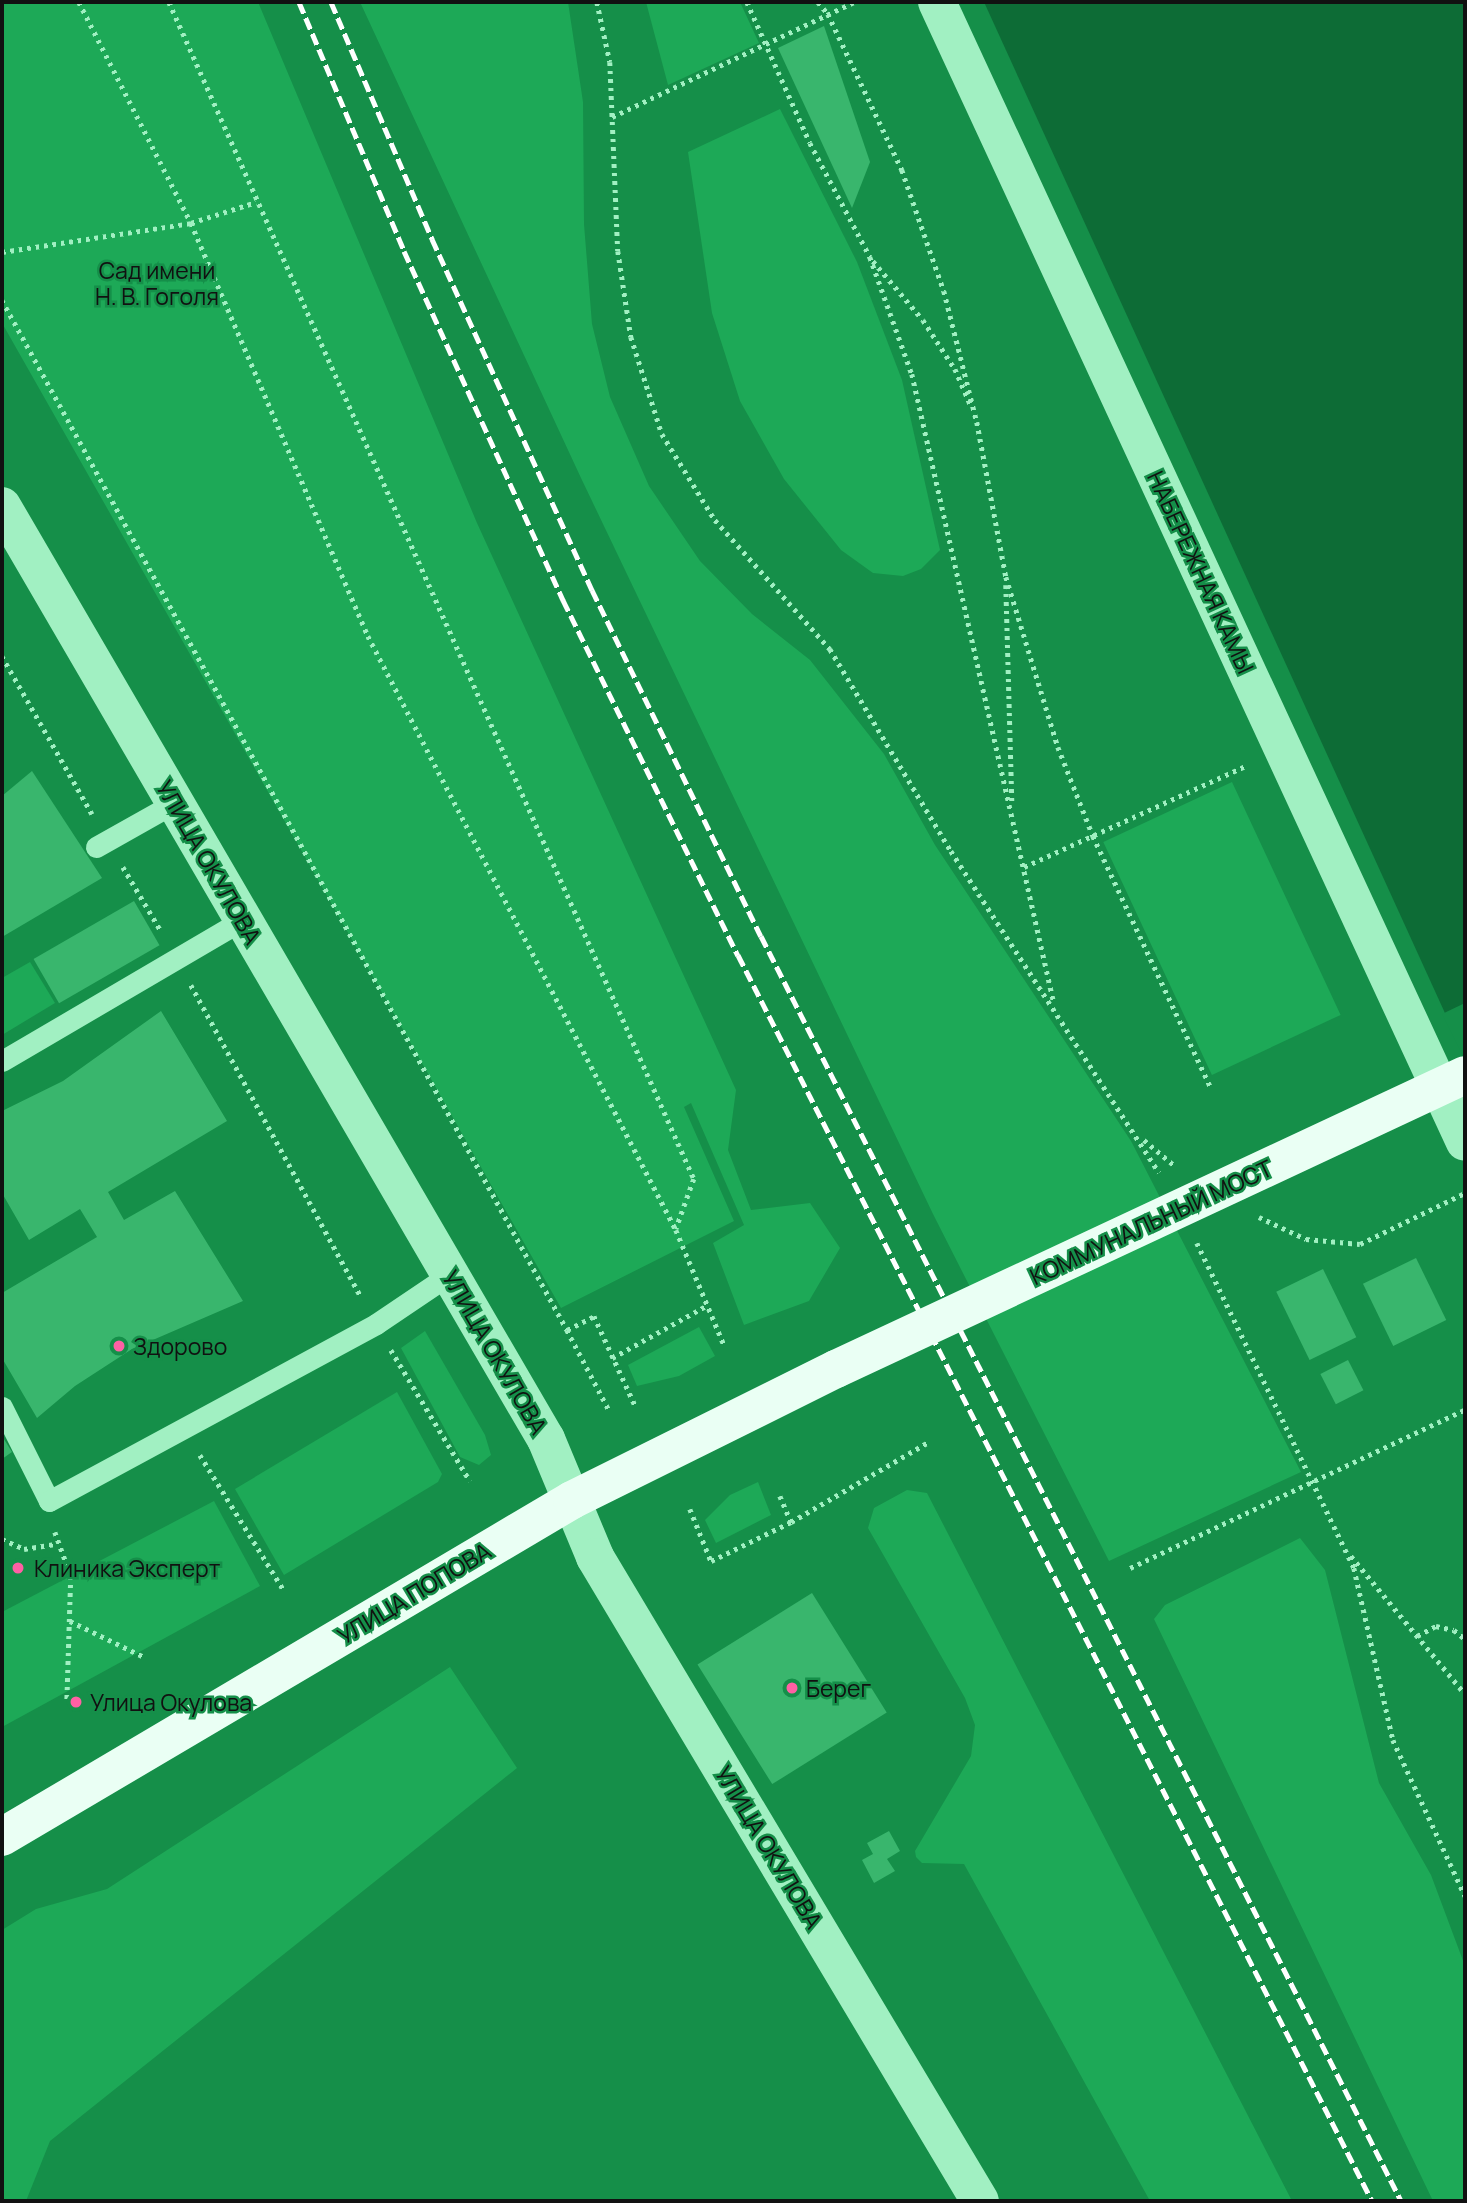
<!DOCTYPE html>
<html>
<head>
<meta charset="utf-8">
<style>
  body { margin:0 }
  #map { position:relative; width:1467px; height:2203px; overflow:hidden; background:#158f49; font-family:Manrope,sans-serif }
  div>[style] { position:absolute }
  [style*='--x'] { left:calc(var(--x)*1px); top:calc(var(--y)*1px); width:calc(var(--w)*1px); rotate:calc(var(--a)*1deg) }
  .green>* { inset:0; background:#1da957; transform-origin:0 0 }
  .water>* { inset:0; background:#0d6c36 }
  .pier>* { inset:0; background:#158f49 }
  .building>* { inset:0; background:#39b66d; transform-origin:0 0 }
  .path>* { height:4.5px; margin-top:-2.25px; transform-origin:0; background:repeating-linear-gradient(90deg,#a1f0c2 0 3.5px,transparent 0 8.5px) }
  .lane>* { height:21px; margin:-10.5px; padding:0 10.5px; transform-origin:10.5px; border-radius:10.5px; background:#a1f0c2 }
  .street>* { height:38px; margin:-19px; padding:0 19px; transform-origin:19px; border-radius:19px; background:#a1f0c2 }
  .primary>* { height:38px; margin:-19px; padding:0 19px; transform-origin:19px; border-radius:19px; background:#eafff4 }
  .rail>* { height:5px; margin-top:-2.5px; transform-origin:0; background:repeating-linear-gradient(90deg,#fff 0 12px,transparent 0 17px) }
  .primary-bridge>* { height:38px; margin:-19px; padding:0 19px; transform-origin:19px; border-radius:19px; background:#eafff4 }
  .dots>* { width:19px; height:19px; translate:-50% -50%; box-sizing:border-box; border:4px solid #158f49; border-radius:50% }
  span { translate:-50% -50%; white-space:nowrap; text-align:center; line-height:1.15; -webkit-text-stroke:5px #158f49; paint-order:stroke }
  .park-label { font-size:23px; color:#111 }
  .street-label { font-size:23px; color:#111 }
  .poi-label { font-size:23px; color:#111 }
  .left { translate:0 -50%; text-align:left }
  .frame { position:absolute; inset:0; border:4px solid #111; pointer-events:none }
</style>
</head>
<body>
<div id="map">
  <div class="green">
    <div style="clip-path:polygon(2px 2px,258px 2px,477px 523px,736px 1090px,728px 1150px,751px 1210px,810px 1203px,840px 1248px,809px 1301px,744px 1325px,713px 1243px,744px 1225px,691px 1103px,684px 1107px,734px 1221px,561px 1308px,2px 323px)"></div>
    <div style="clip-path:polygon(360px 2px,568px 2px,583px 102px,584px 224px,592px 324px,610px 397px,649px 486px,700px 561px,752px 614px,810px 660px,884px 754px,935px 845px,1131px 1141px,1301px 1472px,1109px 1561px,933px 1214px,581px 478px)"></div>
    <div style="clip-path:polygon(646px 2px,740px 2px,759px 43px,668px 85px)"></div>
    <div style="clip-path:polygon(780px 109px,857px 262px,902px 380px,940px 550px,921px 569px,903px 576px,873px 573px,841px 550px,784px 479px,740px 401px,712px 313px,688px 152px)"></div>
    <div style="left:1232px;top:782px;width:257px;height:142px;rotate:65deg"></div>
    <div style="clip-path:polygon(30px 962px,55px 1003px,2px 1035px,2px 978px)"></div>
    <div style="clip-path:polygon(699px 1327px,715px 1356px,679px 1376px,637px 1386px,628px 1365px)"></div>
    <div style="clip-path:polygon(425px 1331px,485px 1435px,491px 1455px,479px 1465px,460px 1457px,401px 1348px)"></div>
    <div style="clip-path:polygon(397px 1392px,442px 1474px,438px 1482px,284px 1575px,235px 1489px)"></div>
    <div style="clip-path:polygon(758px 1482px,771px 1515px,716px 1543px,705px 1520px,730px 1495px)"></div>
    <div style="clip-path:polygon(907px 1490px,927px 1493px,1292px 2201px,1150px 2201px,964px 1864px,922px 1863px,916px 1857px,915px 1851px,971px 1756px,975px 1725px,965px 1698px,868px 1528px,874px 1508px)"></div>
    <div style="clip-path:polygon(214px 1501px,260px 1586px,2px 1727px,2px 1612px)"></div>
    <div style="clip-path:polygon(1300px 1538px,1325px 1570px,1379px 1783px,1431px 1875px,1465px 1966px,1465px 2201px,1433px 2201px,1154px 1619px,1165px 1605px)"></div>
    <div style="clip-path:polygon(450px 1667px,517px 1768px,50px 2141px,26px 2201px,2px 2201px,2px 1930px,36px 1909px,107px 1889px)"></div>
  </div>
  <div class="water">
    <div style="clip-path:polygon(984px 2px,1465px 2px,1465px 1057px)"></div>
  </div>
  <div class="pier">
    <div style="clip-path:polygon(1465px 1003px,1465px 1060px,1442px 1014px)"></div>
  </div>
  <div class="building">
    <div style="clip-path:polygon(824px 26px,870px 162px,852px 208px,778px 48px)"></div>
    <div style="clip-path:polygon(32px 771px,102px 878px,2px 937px,2px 796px)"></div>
    <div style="left:134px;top:901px;width:51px;height:116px;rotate:60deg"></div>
    <div style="clip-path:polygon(161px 1011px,227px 1121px,108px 1192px,124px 1220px,175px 1191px,243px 1301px,132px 1349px,75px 1386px,37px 1418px,2px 1358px,2px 1293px,97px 1237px,80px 1209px,29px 1240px,2px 1193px,2px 1111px,63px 1081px)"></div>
    <div style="left:1416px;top:1258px;width:69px;height:59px;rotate:64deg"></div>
    <div style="left:1323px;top:1269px;width:76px;height:52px;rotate:64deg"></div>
    <div style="left:1348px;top:1360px;width:34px;height:31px;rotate:63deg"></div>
    <div style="clip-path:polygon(2px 1436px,12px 1452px,2px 1459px)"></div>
    <div style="left:812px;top:1593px;width:141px;height:135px;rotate:58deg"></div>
    <div style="clip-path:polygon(889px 1831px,900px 1851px,887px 1859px,895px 1871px,874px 1883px,862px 1860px,873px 1854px,867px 1843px)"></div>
  </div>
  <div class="path">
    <div style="--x:79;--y:2;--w:248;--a:63.1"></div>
    <div style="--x:191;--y:223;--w:449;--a:66.8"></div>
    <div style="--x:368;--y:636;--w:669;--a:62.59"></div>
    <div style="--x:676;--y:1230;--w:125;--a:67.3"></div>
    <div style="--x:169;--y:2;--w:1289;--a:65.96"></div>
    <div style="--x:694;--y:1179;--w:53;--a:109.8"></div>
    <div style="--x:597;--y:2;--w:61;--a:77.8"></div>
    <div style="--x:610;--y:62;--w:189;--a:87.6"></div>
    <div style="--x:618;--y:251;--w:87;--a:81.4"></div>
    <div style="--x:631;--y:337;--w:102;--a:72.3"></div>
    <div style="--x:662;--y:434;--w:101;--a:58.4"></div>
    <div style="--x:715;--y:520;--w:173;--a:48.3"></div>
    <div style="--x:830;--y:649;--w:235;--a:59.1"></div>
    <div style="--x:951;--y:851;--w:383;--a:57.1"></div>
    <div style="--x:747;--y:2;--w:154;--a:65.9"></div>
    <div style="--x:810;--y:143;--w:129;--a:62.2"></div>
    <div style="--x:870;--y:257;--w:124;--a:70.3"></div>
    <div style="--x:912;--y:374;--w:645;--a:77.28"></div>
    <div style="--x:818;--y:2;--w:16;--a:50"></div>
    <div style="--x:828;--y:14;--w:173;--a:64.6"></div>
    <div style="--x:902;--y:170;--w:128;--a:70.9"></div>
    <div style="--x:944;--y:291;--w:135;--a:75.9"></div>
    <div style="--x:977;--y:422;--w:158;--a:79.4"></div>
    <div style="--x:1006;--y:577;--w:178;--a:73"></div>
    <div style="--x:1058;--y:747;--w:96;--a:68.5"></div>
    <div style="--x:1093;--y:836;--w:276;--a:64.9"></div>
    <div style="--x:612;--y:117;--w:268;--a:-25.4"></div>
    <div style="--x:2;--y:252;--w:191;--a:-8.7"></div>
    <div style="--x:191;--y:223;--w:68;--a:-17.9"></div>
    <div style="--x:873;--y:261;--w:77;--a:49.7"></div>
    <div style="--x:923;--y:320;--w:59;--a:56.9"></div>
    <div style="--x:955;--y:369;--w:40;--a:66.6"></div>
    <div style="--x:2;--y:300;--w:1175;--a:61.25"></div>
    <div style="--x:567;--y:1330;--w:30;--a:-27"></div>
    <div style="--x:594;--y:1316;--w:98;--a:65.3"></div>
    <div style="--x:1006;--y:585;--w:218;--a:88.4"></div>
    <div style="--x:2;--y:656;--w:182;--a:60.3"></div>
    <div style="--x:123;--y:867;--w:74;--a:59.3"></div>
    <div style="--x:1024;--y:867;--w:244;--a:-24.5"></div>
    <div style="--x:191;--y:985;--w:355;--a:61.4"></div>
    <div style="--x:1144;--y:1140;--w:40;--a:40"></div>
    <div style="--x:1259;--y:1217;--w:52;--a:25.1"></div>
    <div style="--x:1306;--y:1239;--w:54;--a:5.3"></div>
    <div style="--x:1360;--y:1244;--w:117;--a:-25.9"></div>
    <div style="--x:1197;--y:1243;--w:361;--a:64.2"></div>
    <div style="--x:1354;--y:1568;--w:176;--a:77.2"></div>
    <div style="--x:1393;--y:1740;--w:172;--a:65.2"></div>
    <div style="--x:567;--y:1330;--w:90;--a:62.3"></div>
    <div style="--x:391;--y:1350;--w:153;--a:58.9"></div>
    <div style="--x:612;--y:1358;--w:107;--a:-29"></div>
    <div style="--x:200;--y:1455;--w:161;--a:58.2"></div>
    <div style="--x:780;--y:1496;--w:28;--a:67"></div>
    <div style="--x:690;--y:1509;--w:56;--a:68"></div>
    <div style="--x:711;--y:1561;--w:89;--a:-26"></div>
    <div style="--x:791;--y:1522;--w:157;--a:-30.2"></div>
    <div style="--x:55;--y:1532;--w:47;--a:70"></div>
    <div style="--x:71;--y:1576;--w:126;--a:91.8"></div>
    <div style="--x:2;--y:1539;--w:24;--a:24"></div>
    <div style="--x:24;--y:1549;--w:33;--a:-9"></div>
    <div style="--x:1351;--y:1556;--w:179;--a:50.4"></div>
    <div style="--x:1130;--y:1568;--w:370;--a:-25.3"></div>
    <div style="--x:70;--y:1621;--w:82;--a:25.9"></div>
    <div style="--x:1417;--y:1636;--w:21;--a:-28"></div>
    <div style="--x:1436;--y:1626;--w:18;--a:13"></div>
    <div style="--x:1454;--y:1630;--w:14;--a:39"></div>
  </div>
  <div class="lane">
    <div style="--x:96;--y:847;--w:90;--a:-29.4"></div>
    <div style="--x:2;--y:1061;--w:278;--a:-30.4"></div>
    <div style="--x:2;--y:1407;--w:105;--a:63.4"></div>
    <div style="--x:49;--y:1501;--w:372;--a:-28.4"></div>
    <div style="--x:376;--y:1324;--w:89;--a:-34"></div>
  </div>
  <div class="street">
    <div style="--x:937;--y:2;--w:1256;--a:65.15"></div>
    <div style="--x:2;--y:506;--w:1080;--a:59.76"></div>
    <div style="--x:546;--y:1439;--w:128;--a:67.4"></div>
    <div style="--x:595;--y:1557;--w:750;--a:59.13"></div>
  </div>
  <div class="primary">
    <div style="--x:2;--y:1837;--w:662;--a:-30.59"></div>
    <div style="--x:572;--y:1500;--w:295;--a:-26.4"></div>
  </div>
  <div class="rail">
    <div style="--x:299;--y:2;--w:270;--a:67.1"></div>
    <div style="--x:404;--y:251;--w:384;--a:65.5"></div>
    <div style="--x:563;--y:600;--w:396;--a:63.8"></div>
    <div style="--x:738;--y:955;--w:1398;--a:63.03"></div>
    <div style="--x:331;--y:2;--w:258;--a:66.9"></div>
    <div style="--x:432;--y:239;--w:386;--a:65.5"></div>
    <div style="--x:592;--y:590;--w:385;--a:64"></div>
    <div style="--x:761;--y:936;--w:1418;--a:63.16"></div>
  </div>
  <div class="primary-bridge">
    <div style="--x:836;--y:1369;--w:694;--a:-25.05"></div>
  </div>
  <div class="dots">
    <div style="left:119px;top:1346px;background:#ff60a4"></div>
    <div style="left:18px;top:1568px;background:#ff60a4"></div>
    <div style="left:792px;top:1688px;background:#ff60a4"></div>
    <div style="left:76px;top:1702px;background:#ff60a4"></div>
  </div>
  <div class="park-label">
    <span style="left:157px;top:283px">Сад имени<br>Н. В. Гоголя</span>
  </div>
  <div class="street-label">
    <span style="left:1201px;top:572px;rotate:65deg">НАБЕРЕЖНАЯ КАМЫ</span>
    <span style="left:209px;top:862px;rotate:60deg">УЛИЦА ОКУЛОВА</span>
    <span style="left:1151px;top:1222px;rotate:-25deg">КОММУНАЛЬНЫЙ МОСТ</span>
    <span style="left:495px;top:1352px;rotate:60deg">УЛИЦА ОКУЛОВА</span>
    <span style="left:414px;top:1593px;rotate:-31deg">УЛИЦА ПОПОВА</span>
    <span style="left:769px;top:1847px;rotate:59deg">УЛИЦА ОКУЛОВА</span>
  </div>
  <div class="poi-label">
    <span class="left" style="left:133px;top:1346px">Здорово</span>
    <span class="left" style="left:34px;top:1568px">Клиника Эксперт</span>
    <span class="left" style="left:806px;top:1688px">Берег</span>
    <span class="left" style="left:90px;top:1702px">Улица Окулова</span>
  </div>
  <div class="frame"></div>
</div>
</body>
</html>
